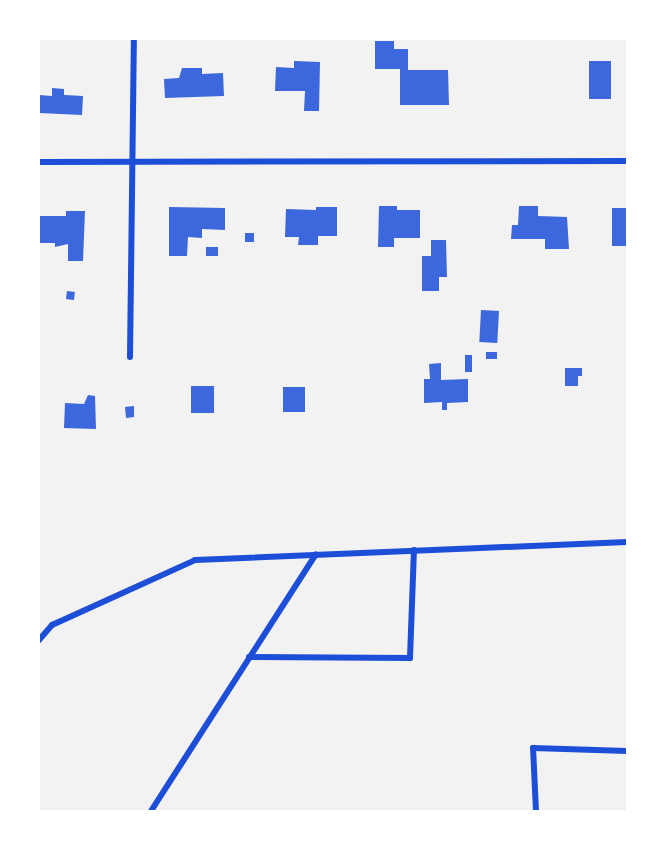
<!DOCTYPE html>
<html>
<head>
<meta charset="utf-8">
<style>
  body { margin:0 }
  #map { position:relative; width:666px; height:850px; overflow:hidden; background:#f2f2f2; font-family:Cabin,sans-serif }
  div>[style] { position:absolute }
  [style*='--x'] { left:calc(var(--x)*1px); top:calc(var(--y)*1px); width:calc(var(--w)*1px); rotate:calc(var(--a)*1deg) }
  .building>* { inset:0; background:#3d67dc; transform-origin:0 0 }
  .minor>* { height:6px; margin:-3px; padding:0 3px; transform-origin:3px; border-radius:3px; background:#1d4ed8 }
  span { translate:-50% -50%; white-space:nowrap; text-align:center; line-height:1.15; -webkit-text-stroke:4.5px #fff; paint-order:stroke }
  .frame { position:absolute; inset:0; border:40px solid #fff; pointer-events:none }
</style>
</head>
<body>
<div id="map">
  <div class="building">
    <div style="clip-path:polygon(375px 41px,394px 41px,394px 49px,408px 49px,408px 70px,448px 70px,449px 105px,400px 105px,400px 69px,375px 69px)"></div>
    <div style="clip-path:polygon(294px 61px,320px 62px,319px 111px,304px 111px,305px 91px,275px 91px,276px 67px,294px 68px)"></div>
    <div style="left:611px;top:61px;width:38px;height:22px;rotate:90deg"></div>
    <div style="clip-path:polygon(182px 68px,202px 68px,202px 74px,223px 73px,224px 96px,165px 98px,164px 79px,179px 78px)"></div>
    <div style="clip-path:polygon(52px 88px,64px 89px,64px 95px,83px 96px,82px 115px,39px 113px,39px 95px,52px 96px)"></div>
    <div style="clip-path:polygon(379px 206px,397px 206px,397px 210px,420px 210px,420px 238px,394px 238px,394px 247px,378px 247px)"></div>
    <div style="clip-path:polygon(519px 206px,538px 206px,538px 216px,567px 217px,569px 249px,545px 249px,545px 239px,511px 239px,512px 225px,518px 225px)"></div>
    <div style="clip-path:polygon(169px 207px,225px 208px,225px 230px,202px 229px,202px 238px,188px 237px,187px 256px,169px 256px)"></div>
    <div style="clip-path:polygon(316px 207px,337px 207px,337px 236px,318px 236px,318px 245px,298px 245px,299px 237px,285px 237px,286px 209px,316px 210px)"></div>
    <div style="left:627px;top:208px;width:38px;height:15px;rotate:90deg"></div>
    <div style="clip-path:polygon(66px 211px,85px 211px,83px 261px,68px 261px,68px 244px,55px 247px,55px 243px,39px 243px,39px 216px,66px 216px)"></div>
    <div style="left:245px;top:233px;width:9px;height:9px"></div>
    <div style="clip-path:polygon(431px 240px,446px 240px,447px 277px,439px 277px,439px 291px,422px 291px,422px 256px,431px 256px)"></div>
    <div style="left:206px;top:247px;width:12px;height:9px"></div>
    <div style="left:67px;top:291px;width:8px;height:8px;rotate:7deg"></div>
    <div style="left:481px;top:310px;width:18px;height:32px;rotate:3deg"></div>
    <div style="left:486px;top:352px;width:11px;height:7px"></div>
    <div style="left:465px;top:355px;width:7px;height:17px"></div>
    <div style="clip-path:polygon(441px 363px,441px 380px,468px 379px,468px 402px,447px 403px,447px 410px,442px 410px,442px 402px,424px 403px,424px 379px,430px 379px,429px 364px)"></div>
    <div style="clip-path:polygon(565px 368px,582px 368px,582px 376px,578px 376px,578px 386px,565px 386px)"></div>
    <div style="left:191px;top:386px;width:23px;height:27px"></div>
    <div style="left:283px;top:387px;width:22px;height:25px"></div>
    <div style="clip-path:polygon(88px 395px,95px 396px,96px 429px,64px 428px,65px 403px,84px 404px)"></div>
    <div style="clip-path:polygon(134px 406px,134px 417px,126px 418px,125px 407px)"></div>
  </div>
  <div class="minor">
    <div style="--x:39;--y:162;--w:588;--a:-0.1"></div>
    <div style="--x:130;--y:357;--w:318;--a:-89.3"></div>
    <div style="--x:39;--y:640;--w:20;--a:-49"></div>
    <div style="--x:52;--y:625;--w:157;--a:-24.4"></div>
    <div style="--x:195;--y:560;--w:432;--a:-2.4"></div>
    <div style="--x:249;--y:657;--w:161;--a:0.4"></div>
    <div style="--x:410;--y:658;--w:108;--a:-87.9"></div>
    <div style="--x:151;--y:811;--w:305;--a:-57.3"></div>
    <div style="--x:536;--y:811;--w:63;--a:-92.7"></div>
    <div style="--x:533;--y:748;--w:94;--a:1.8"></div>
  </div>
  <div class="frame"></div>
</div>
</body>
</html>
